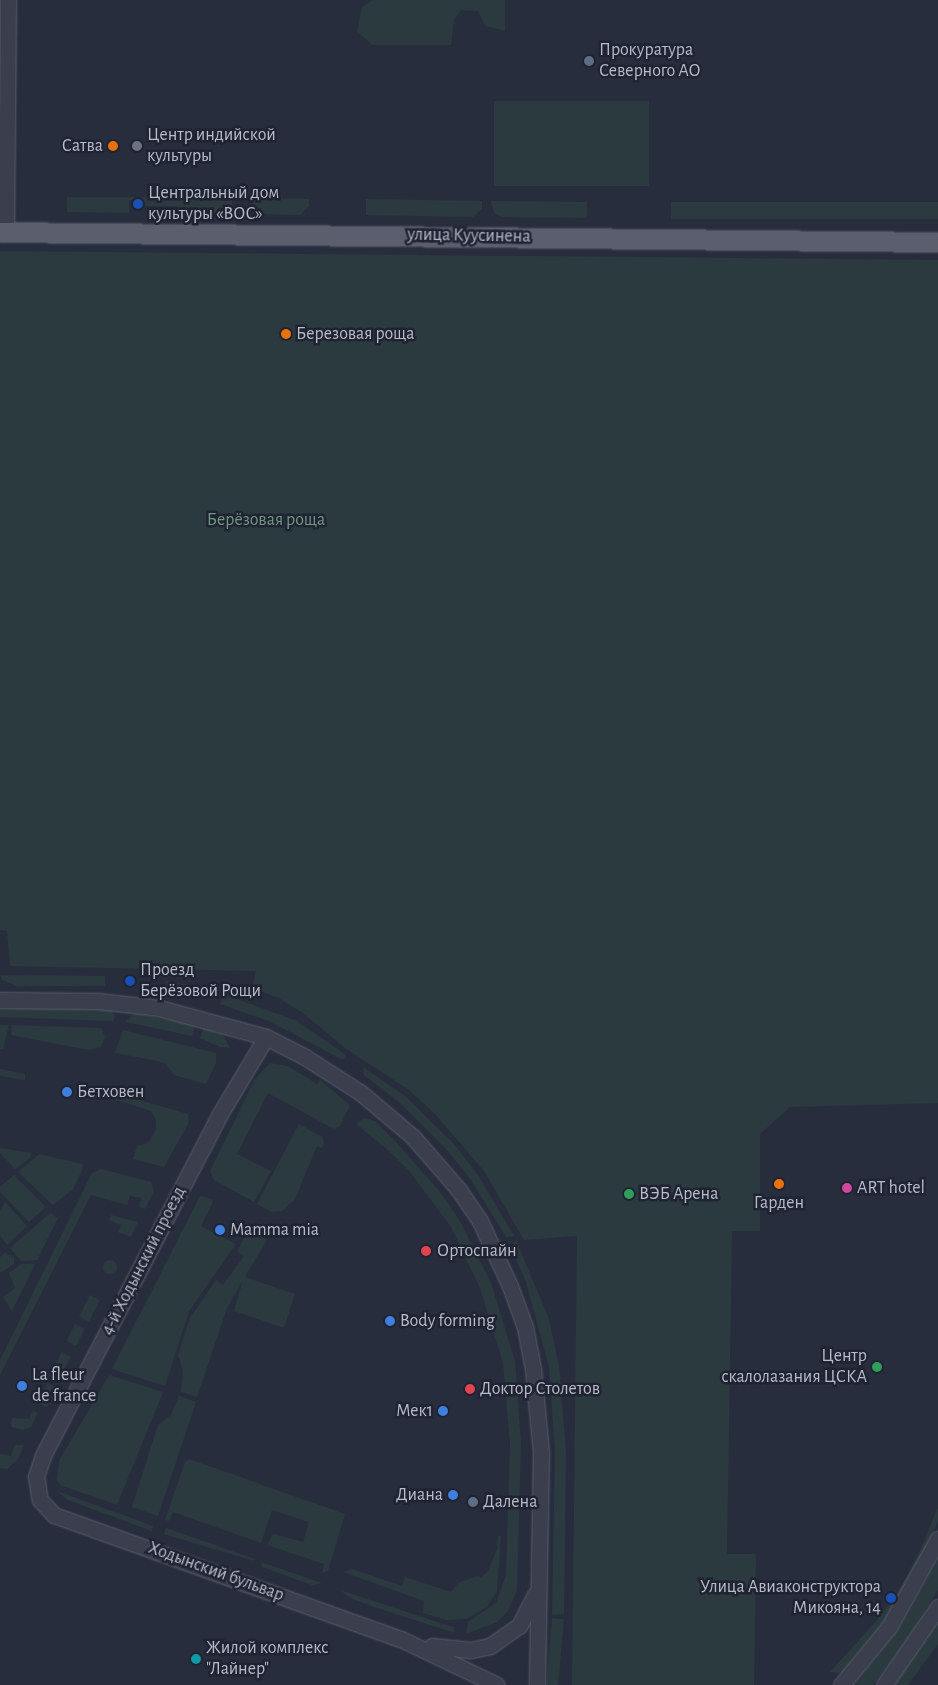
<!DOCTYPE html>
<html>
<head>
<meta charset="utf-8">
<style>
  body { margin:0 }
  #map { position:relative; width:938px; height:1685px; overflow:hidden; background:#282d3d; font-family:"Alegreya Sans",sans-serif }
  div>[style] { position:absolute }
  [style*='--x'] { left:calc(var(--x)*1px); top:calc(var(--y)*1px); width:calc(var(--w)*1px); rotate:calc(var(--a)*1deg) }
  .green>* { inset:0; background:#2b3a3f; transform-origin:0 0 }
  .round { border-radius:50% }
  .roads { filter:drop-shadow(0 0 1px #595d6b) drop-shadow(0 0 1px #595d6b) }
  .minor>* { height:15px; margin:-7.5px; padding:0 7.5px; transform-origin:7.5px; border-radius:7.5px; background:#3b3f4d }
  .major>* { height:19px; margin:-9.5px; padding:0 9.5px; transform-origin:9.5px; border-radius:9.5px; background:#5a5e6d }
  .dots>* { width:14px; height:14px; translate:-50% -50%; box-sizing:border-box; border:2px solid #202432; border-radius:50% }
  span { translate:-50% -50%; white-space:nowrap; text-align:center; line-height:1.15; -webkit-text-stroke:5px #202432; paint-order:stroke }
  .poi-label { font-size:18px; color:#b8bbc8 }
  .left { translate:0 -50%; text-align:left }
  .right { translate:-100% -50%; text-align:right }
  .street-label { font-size:18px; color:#b8bbc8 }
  .park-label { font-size:18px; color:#719681 }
</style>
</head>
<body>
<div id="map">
  <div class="green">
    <div style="clip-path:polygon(373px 0,505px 0,505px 31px,485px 26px,478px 11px,461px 10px,454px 20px,451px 45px,372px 45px,357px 31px,362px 7px)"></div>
    <div style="left:494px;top:101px;width:155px;height:85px"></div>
    <div style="clip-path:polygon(67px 197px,232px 198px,232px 213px,177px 213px,177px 206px,145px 206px,144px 200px,129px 200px,129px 213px,67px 212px)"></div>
    <div style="clip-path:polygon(252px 198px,309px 199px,309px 206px,300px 215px,262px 214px,254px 209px)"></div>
    <div style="clip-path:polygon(366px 199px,482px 201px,482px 209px,473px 217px,366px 215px)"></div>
    <div style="clip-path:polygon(491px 201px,587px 202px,587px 218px,502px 217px,494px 213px)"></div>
    <div style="left:671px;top:202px;width:267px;height:17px"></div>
    <div style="clip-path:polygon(0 251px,938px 260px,938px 1103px,790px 1107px,760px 1134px,760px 1231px,732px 1231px,727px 1554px,756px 1554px,754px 1685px,572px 1685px,577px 1236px,524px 1240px,484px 1171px,435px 1114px,409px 1090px,345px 1048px,303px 1013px,279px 998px,252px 988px,256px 971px,10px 966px,7px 931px,0 930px)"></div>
    <div style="clip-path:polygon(0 975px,105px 976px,105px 986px,17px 986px,2px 980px)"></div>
    <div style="clip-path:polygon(166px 981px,204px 988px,202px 996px,166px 988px)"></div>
    <div style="clip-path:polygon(223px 994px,297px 1021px,346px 1055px,343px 1060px,269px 1021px,220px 1004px)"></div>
    <div style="clip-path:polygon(0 1006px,110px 1009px,115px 1016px,113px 1021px,0 1017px)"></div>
    <div style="clip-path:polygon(134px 1013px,195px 1025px,192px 1036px,126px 1022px)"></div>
    <div style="clip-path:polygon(0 1025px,9px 1025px,3px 1049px,0 1049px)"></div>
    <div style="clip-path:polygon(12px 1025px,101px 1028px,105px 1037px,101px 1047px,89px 1050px,11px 1035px)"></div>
    <div style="clip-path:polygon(204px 1027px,223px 1035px,230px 1048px,220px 1047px,200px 1038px)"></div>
    <div style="clip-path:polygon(123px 1030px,216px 1053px,216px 1063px,206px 1084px,174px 1075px,166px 1064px,158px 1061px,115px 1053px)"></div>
    <div style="clip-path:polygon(270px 1063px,288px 1066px,317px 1084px,320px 1080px,350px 1105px,340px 1126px,334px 1129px,268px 1093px,237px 1154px,271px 1171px,254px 1202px,214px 1180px,210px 1171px,255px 1079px)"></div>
    <div style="clip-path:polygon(363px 1067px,405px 1096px,454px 1144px,478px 1175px,514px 1236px,506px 1237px,471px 1180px,447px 1150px,400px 1103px,364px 1075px)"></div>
    <div style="clip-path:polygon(0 1069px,25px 1074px,25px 1080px,0 1076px)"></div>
    <div style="clip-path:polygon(97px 1088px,188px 1114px,189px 1122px,164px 1167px,133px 1159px,137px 1146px,148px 1143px,156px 1130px,156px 1120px,151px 1111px,92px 1092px)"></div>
    <div style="clip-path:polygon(364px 1118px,375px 1121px,395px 1141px,440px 1192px,460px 1221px,491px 1283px,515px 1361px,521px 1443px,517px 1590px,508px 1611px,497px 1622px,466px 1634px,468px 1622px,496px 1603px,506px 1575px,510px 1443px,503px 1363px,480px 1288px,451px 1227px,410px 1172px,387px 1149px,356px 1124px)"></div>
    <div style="clip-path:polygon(299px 1124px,322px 1137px,324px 1143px,322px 1148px,317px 1146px,295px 1199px,282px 1211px,271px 1212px,257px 1204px)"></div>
    <div style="clip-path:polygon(0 1148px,31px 1153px,30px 1158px,15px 1169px,0 1153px)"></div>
    <div style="clip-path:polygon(39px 1154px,82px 1164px,83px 1168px,73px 1189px,53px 1205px,18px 1172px)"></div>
    <div style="clip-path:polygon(101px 1169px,151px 1182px,154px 1191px,145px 1209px,139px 1207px,141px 1198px,130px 1196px,127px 1205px,91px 1195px,0 1375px,0 1360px,92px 1173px)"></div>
    <div style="clip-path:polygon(14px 1175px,46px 1207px,29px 1222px,0 1192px,0 1187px)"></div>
    <div style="clip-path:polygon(200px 1196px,212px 1199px,213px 1202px,201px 1226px,236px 1244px,189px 1311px,165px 1386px,112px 1369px)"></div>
    <div style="clip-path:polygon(5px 1202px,27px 1226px,7px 1245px,0 1235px,0 1212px)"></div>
    <div style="clip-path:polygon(50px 1213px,58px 1218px,37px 1260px,21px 1261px,10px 1248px)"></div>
    <div style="clip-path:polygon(111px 1215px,138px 1222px,131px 1237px,118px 1232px,121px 1225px,109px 1220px)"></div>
    <div style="clip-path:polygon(257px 1232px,267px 1240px,245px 1277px,295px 1294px,284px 1328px,234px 1311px,243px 1280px,227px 1308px,197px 1397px,181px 1392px,183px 1370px,178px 1355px,190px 1318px,216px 1280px,223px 1285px,244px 1256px,237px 1251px,246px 1235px)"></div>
    <div style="clip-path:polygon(516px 1240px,549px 1319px,559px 1366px,566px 1452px,564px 1614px,552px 1615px,555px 1452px,549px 1367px,525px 1279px,510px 1246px)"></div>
    <div style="clip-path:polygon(5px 1253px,14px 1257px,14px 1264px,0 1273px,0 1257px)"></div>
    <div class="round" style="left:103px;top:1260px;width:14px;height:14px"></div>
    <div style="clip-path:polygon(21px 1264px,35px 1264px,12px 1311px,3px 1297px,15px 1288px,9px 1273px)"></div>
    <div style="left:90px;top:1295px;width:11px;height:24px;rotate:27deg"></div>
    <div style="left:75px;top:1324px;width:11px;height:19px;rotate:27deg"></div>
    <div style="left:62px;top:1352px;width:10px;height:26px;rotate:29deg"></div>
    <div style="clip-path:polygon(109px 1375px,163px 1392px,117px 1505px,60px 1485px,57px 1480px,59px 1461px)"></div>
    <div style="left:47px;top:1383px;width:10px;height:22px;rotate:24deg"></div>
    <div style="clip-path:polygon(179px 1396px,196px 1402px,158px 1516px,132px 1507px,158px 1425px,171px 1415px)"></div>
    <div style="clip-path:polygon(33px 1411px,38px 1413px,31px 1427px,23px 1430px,11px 1427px,12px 1418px,29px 1419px)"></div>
    <div style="clip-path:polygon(15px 1445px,24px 1445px,18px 1459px,7px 1469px,0 1468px,0 1454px,11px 1456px)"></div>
    <div style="clip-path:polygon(189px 1459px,345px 1514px,328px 1571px,322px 1573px,324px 1564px,267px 1545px,273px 1534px,303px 1542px,309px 1522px,272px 1510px,261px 1543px,173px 1512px,169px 1521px,165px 1520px,185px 1462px)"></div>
    <div style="clip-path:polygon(57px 1491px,153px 1526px,152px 1531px,68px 1500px)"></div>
    <div style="clip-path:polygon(938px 1507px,938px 1521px,924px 1553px,884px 1624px,843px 1673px,830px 1672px,878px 1619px,900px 1589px,920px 1551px)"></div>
    <div style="clip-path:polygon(166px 1528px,255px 1559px,254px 1561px,164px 1534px)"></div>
    <div style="clip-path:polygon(498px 1536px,501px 1536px,497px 1591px,487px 1607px,466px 1619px,447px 1620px,423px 1613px,424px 1601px,343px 1572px,352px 1569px,402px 1586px,405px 1577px,451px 1592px,458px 1583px,478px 1576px,481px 1578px,488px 1571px,497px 1549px)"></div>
    <div style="clip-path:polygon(938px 1560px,938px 1590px,908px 1639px,873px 1685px,852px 1685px,897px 1631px)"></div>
    <div style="clip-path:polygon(261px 1562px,322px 1583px,312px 1585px,262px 1567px)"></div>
    <div style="clip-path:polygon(340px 1590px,453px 1627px,455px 1633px,371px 1606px,350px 1598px)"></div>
    <div style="left:552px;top:1618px;width:12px;height:67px;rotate:5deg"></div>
    <div style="clip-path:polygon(938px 1620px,938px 1644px,908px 1685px,892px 1685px)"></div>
  </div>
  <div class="roads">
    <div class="minor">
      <div style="--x:6;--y:232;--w:232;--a:-89.5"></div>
      <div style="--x:0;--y:1000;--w:98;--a:0.6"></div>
      <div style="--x:98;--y:1001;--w:61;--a:6.5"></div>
      <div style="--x:159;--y:1008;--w:111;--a:15.2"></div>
      <div style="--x:266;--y:1037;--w:44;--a:27.1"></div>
      <div style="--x:305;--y:1057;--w:67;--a:32.7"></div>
      <div style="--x:361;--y:1093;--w:68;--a:40.2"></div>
      <div style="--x:413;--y:1137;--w:70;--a:49"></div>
      <div style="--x:459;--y:1190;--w:37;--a:56"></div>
      <div style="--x:480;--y:1221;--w:72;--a:65.2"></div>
      <div style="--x:510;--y:1286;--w:44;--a:69.9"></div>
      <div style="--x:525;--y:1327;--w:43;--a:79.2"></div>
      <div style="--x:533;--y:1369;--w:83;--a:84.5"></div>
      <div style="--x:541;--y:1452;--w:233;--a:91"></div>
      <div style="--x:266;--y:1037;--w:90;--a:120.9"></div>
      <div style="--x:220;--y:1114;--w:385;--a:117.4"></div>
      <div style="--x:43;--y:1456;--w:21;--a:109"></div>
      <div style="--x:36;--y:1476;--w:24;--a:81"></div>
      <div style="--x:40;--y:1500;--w:21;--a:47"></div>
      <div style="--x:54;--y:1515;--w:368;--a:19.7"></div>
      <div style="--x:401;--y:1639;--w:106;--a:25.6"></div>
      <div style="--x:432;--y:1646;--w:39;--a:6"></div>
      <div style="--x:471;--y:1650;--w:19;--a:-12"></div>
      <div style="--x:490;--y:1646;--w:35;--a:-35"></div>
      <div style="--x:519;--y:1626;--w:35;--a:-63"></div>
      <div style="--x:841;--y:1685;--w:75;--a:-50.4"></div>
      <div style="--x:889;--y:1627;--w:101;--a:-60.9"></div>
      <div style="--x:884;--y:1685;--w:95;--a:-55.3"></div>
    </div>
    <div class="major">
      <div style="--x:0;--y:232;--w:938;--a:0.61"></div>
    </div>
  </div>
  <div class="dots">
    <div style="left:589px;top:61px;background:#5c6f8a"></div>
    <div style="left:113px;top:146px;background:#e8710a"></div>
    <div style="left:137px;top:146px;background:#6b7280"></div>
    <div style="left:138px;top:204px;background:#1a4fb4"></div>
    <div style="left:286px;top:334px;background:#e8710a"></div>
    <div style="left:130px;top:981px;background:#1a4fb4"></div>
    <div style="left:67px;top:1092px;background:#3f7fe0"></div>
    <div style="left:779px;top:1184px;background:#e8710a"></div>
    <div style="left:847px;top:1188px;background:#d1479c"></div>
    <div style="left:629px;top:1194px;background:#2e9e5b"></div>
    <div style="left:220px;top:1230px;background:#3f7fe0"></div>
    <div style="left:426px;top:1251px;background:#e0444e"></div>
    <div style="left:390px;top:1321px;background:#3f7fe0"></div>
    <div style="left:877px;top:1367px;background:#2e9e5b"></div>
    <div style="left:22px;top:1386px;background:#3f7fe0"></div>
    <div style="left:470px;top:1389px;background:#e0444e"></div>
    <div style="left:443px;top:1411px;background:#3f7fe0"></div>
    <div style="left:453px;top:1495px;background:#3f7fe0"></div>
    <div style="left:473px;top:1502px;background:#5c6f8a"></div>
    <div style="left:891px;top:1598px;background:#1a4fb4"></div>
    <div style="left:196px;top:1659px;background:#0f9aa8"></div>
  </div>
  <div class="poi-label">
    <span class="left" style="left:599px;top:61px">Прокуратура<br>Северного АО</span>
    <span class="left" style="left:147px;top:146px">Центр индийской<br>культуры</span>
    <span class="right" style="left:103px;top:146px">Сатва</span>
    <span class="left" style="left:148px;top:204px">Центральный дом<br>культуры «ВОС»</span>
    <span class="left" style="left:296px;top:334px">Березовая роща</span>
    <span class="left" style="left:140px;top:981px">Проезд<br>Берёзовой Рощи</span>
    <span class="left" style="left:77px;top:1092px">Бетховен</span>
    <span class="left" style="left:857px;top:1188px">ART hotel</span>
    <span class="left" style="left:639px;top:1194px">ВЭБ Арена</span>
    <span style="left:779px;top:1203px">Гарден</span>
    <span class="left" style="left:230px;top:1230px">Mamma mia</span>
    <span class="left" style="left:437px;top:1251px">Ортоспайн</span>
    <span class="left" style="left:400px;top:1321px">Body forming</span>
    <span class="right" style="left:867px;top:1367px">Центр<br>скалолазания ЦСКА</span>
    <span class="left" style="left:32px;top:1386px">La fleur<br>de france</span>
    <span class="left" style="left:480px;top:1389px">Доктор Столетов</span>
    <span class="right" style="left:433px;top:1411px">Мек1</span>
    <span class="right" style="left:443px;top:1495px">Диана</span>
    <span class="left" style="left:483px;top:1502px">Далена</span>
    <span class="right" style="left:881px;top:1598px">Улица Авиаконструктора<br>Микояна, 14</span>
    <span class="left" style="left:206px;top:1659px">Жилой комплекс<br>"Лайнер"</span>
  </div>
  <div class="street-label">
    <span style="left:469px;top:236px;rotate:1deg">улица Куусинена</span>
    <span style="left:144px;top:1261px;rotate:-63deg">4-й Ходынский проезд</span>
    <span style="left:216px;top:1572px;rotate:20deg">Ходынский бульвар</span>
  </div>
  <div class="park-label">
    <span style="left:266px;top:520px">Берёзовая роща</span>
  </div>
</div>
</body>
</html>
